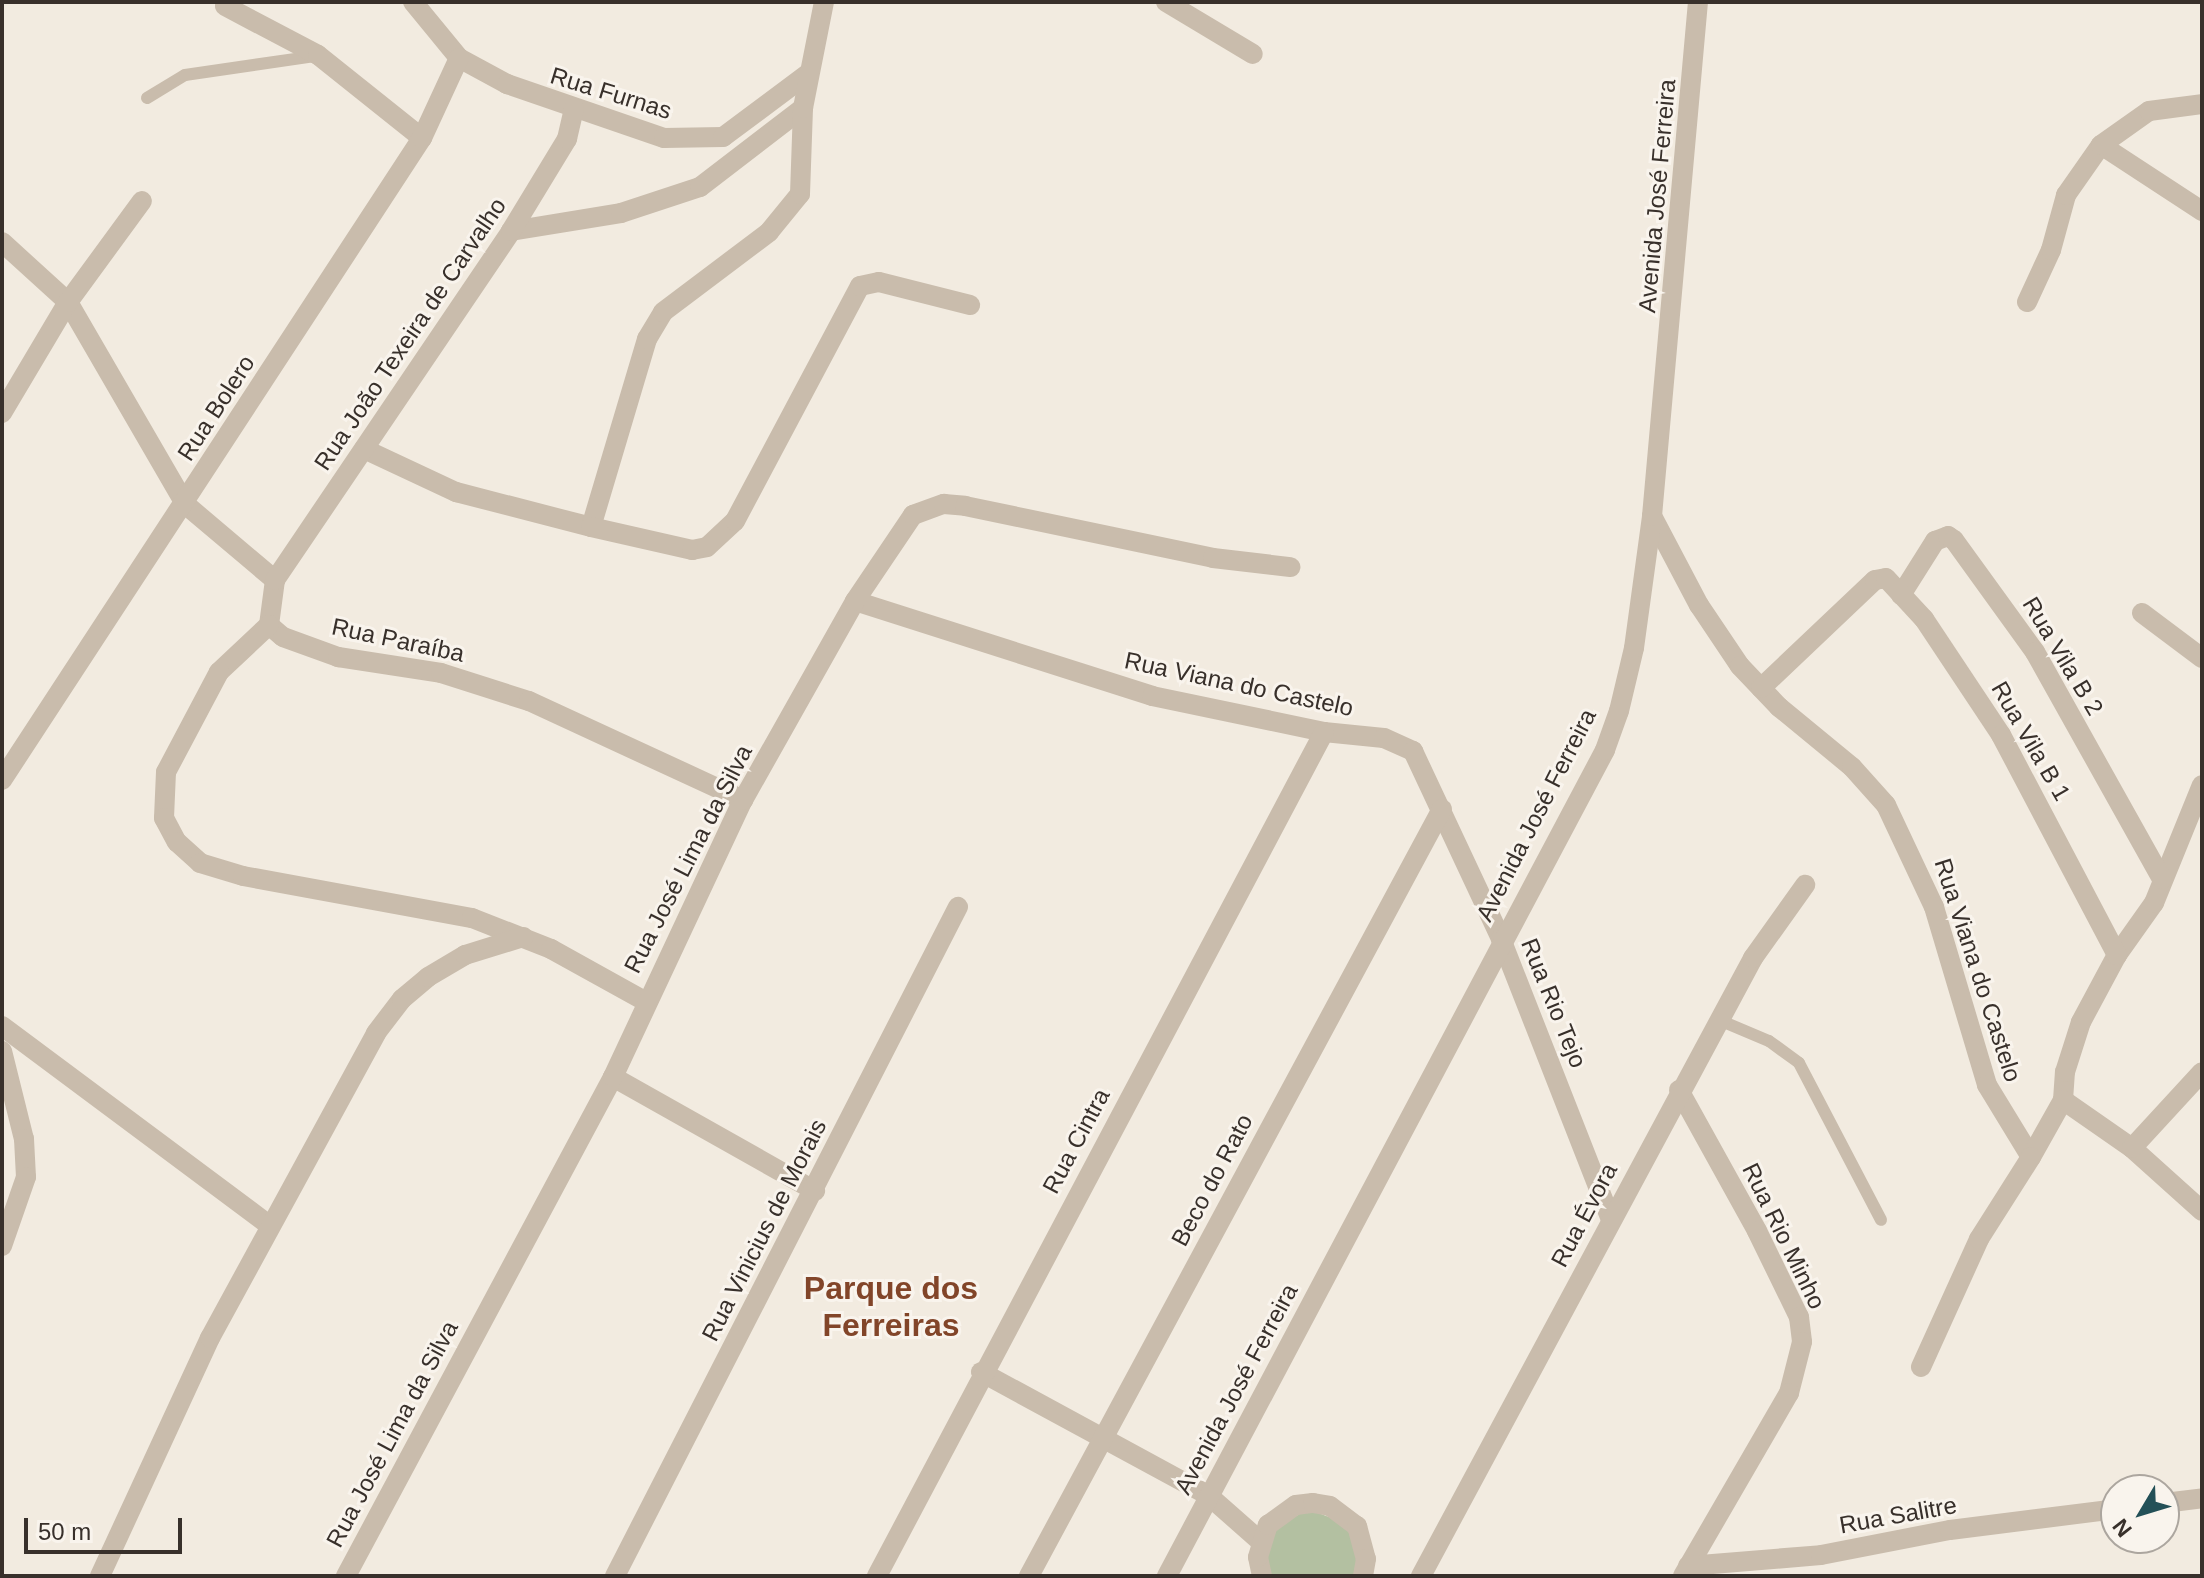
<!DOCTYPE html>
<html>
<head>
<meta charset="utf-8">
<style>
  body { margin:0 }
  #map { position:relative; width:2204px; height:1578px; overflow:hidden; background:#f2ebe0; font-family:Helvetica,sans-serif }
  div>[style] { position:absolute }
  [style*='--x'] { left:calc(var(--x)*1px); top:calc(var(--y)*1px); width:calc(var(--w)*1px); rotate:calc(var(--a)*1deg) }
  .green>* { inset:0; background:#b3c0a1 }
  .lane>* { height:12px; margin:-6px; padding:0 6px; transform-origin:6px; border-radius:6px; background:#c9bcac }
  .street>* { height:20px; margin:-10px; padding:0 10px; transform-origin:10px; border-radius:10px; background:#c9bcac }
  span { translate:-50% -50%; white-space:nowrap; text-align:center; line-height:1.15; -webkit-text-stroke:6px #f9f4ed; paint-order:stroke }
  .street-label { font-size:24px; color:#38302b }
  .district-label { font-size:32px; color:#824529; font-weight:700 }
  .frame { position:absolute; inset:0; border:4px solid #38302b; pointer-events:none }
  .north { position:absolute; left:2100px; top:1474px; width:80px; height:80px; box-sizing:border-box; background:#f9f4ed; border:2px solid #aca69f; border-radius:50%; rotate:232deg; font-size:22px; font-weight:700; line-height:32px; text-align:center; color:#38302b }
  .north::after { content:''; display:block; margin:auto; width:28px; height:36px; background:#235057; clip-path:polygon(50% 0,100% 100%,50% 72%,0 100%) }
  .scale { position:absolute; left:24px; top:1518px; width:158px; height:36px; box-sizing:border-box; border:4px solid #38302b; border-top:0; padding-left:10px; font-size:24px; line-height:28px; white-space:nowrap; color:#38302b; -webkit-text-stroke:6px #f9f4ed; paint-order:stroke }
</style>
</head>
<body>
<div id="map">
  <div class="green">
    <div style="clip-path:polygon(1316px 1512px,1344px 1523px,1359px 1551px,1356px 1576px,1271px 1576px,1267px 1555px,1277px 1528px,1301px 1513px)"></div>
  </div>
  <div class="lane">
    <div style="--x:147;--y:98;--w:44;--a:-31.2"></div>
    <div style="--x:185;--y:75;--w:131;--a:-8.3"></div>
    <div style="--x:1719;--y:1020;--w:54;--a:22.8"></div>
    <div style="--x:1769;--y:1041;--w:37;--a:36"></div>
    <div style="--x:1799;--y:1063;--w:177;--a:62.4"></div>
  </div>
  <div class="street">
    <div style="--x:413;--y:2;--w:72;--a:50.6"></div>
    <div style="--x:459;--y:58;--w:55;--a:28.4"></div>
    <div style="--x:507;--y:84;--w:166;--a:19"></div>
    <div style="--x:664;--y:138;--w:59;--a:-1"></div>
    <div style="--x:723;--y:137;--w:107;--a:-36.7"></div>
    <div style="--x:1166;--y:2;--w:101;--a:30.9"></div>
    <div style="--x:225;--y:6;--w:105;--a:27.8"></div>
    <div style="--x:318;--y:55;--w:133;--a:38.6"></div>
    <div style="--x:2101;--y:145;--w:121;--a:33.2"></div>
    <div style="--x:511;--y:231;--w:111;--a:-9.3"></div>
    <div style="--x:621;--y:213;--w:83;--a:-18.2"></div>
    <div style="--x:700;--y:187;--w:130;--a:-37.5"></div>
    <div style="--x:2;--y:242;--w:89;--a:42.3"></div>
    <div style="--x:68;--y:302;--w:233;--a:59.9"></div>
    <div style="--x:185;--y:504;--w:118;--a:40.2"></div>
    <div style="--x:275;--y:580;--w:45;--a:97.6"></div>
    <div style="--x:269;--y:625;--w:18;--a:41"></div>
    <div style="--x:283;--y:637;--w:59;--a:20"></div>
    <div style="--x:338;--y:657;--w:104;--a:8.8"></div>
    <div style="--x:441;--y:673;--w:92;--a:17.7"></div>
    <div style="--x:529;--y:701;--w:236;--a:24.8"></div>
    <div style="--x:2027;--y:302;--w:57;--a:-65.2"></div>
    <div style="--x:2051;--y:250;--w:57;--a:-74.7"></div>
    <div style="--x:2066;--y:195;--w:61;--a:-55"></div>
    <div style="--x:2101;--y:145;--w:59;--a:-35.3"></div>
    <div style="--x:2149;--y:111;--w:53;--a:-7.5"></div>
    <div style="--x:2;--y:413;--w:129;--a:-59.3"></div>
    <div style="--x:68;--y:302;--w:125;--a:-53.8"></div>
    <div style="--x:364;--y:449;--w:102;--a:25.1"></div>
    <div style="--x:456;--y:492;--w:139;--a:14.5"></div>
    <div style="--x:591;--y:527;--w:196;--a:-73.4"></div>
    <div style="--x:647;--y:339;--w:31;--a:-59"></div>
    <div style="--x:663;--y:312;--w:133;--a:-37"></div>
    <div style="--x:769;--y:232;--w:49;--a:-50.8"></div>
    <div style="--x:800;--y:194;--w:86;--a:-88"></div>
    <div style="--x:803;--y:108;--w:108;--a:-78.8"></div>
    <div style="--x:1652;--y:516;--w:101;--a:62.2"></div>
    <div style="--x:1699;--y:605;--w:73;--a:56.1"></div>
    <div style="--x:1740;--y:666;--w:57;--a:46.4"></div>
    <div style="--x:1779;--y:707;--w:94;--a:39.4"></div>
    <div style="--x:1852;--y:767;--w:51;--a:48.2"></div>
    <div style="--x:1886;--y:805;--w:113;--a:64.8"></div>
    <div style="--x:1934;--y:907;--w:186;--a:73.4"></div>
    <div style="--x:1987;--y:1085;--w:84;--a:58.6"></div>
    <div style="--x:2031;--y:1157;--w:65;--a:-60.7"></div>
    <div style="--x:2063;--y:1100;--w:28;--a:-86"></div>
    <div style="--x:2065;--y:1072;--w:52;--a:-72.3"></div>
    <div style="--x:2081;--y:1022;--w:76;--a:-61.8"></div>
    <div style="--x:2117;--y:955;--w:64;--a:-54.6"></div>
    <div style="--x:2154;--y:903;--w:127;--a:-67.9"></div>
    <div style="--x:591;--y:527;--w:104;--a:12.8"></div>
    <div style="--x:692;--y:550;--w:15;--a:-11"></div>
    <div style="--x:707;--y:547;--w:38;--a:-43"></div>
    <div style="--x:735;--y:521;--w:266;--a:-62"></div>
    <div style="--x:860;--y:286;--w:19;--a:-12"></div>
    <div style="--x:879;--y:282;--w:94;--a:14.2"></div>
    <div style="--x:275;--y:580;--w:421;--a:-55.9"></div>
    <div style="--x:511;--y:231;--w:108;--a:-58.7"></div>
    <div style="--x:567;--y:139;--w:31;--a:-77"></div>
    <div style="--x:1901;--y:595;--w:64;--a:-57.8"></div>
    <div style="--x:1935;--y:541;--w:14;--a:-21"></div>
    <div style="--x:1948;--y:536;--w:7;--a:34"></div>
    <div style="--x:1954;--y:540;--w:138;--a:54.1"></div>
    <div style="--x:2035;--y:652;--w:260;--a:60.8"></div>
    <div style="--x:855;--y:601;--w:312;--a:17.7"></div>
    <div style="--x:1152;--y:696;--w:176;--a:11.8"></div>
    <div style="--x:1324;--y:732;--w:60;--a:5.7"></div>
    <div style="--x:1384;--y:738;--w:32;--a:24"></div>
    <div style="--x:1413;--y:751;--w:208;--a:64.9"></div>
    <div style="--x:1501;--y:939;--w:301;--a:68.6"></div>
    <div style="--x:2142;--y:613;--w:75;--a:36.9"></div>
    <div style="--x:269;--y:625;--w:69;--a:136.8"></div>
    <div style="--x:219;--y:672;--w:113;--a:117.9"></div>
    <div style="--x:166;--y:772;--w:46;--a:92.5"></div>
    <div style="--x:164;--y:818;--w:27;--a:62"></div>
    <div style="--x:177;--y:842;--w:31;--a:42"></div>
    <div style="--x:200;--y:863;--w:45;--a:16.8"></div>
    <div style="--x:243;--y:876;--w:233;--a:10.4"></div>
    <div style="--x:472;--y:918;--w:85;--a:21.4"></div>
    <div style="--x:551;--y:949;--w:107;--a:29"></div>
    <div style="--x:1761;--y:688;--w:157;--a:-43.5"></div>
    <div style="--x:1875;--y:580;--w:11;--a:-10"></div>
    <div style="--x:1886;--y:578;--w:56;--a:47.2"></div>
    <div style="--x:1924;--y:619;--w:139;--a:56.4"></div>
    <div style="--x:2001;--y:735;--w:249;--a:62.2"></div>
    <div style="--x:2;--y:780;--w:767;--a:-56.81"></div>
    <div style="--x:422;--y:138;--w:88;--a:-65.2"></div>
    <div style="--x:2;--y:1026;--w:332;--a:36.7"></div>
    <div style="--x:2;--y:1051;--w:91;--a:76"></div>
    <div style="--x:24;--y:1139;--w:38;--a:87"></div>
    <div style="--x:26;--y:1177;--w:73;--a:109.2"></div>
    <div style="--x:613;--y:1077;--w:232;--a:29.4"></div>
    <div style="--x:1679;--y:1090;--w:161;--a:61"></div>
    <div style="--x:1757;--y:1231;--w:96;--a:64"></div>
    <div style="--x:1799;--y:1317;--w:25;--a:83"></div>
    <div style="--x:1802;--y:1342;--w:53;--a:104.3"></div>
    <div style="--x:1789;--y:1393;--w:211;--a:120.1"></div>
    <div style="--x:2063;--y:1100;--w:84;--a:34.8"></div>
    <div style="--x:2132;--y:1148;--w:94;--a:42"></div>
    <div style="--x:2132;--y:1148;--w:103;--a:-47.4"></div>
    <div style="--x:1921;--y:1367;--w:141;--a:-65.6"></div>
    <div style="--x:1979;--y:1239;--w:97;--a:-57.6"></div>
    <div style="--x:981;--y:1372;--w:260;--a:28.5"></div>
    <div style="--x:1209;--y:1496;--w:68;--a:41.4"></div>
    <div style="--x:2164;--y:1503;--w:38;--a:-7"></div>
    <div style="--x:1688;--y:1566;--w:133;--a:-4.7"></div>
    <div style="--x:1821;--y:1555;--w:131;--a:-11"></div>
    <div style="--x:1950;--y:1530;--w:167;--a:-7.2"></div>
    <div style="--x:100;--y:1576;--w:262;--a:-65.2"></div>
    <div style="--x:210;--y:1338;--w:347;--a:-61.4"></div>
    <div style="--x:376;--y:1033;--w:43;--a:-52.6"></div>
    <div style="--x:402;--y:999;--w:34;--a:-40"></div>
    <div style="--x:428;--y:977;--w:43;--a:-30.7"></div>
    <div style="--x:465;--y:955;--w:61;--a:-17.2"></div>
    <div style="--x:346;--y:1576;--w:566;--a:-61.85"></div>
    <div style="--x:613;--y:1077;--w:306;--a:-64.9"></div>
    <div style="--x:743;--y:800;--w:228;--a:-60.6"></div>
    <div style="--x:855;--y:601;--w:104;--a:-56"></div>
    <div style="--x:913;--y:515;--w:33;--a:-20"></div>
    <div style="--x:944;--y:504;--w:21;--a:5"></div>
    <div style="--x:965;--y:506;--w:253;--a:11.8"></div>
    <div style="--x:1213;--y:558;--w:78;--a:6.7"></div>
    <div style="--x:615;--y:1576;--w:752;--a:-62.86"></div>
    <div style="--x:877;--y:1576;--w:955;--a:-62.09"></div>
    <div style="--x:1029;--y:1576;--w:871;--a:-61.7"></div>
    <div style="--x:1167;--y:1576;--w:935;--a:-62.06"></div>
    <div style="--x:1605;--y:750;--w:41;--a:-70.3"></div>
    <div style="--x:1619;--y:711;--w:65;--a:-76.6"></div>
    <div style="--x:1634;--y:648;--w:133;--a:-82.2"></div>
    <div style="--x:1652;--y:516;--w:516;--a:-84.89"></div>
    <div style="--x:1262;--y:1576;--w:19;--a:-102"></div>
    <div style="--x:1258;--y:1557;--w:34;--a:-73"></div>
    <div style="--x:1268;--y:1525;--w:34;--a:-36"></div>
    <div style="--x:1296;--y:1505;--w:17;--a:-7"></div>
    <div style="--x:1313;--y:1503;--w:17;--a:10"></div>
    <div style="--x:1330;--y:1506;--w:34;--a:37"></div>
    <div style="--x:1357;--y:1526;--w:34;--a:75"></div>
    <div style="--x:1366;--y:1559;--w:17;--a:100"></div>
    <div style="--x:1421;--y:1576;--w:702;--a:-61.75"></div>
    <div style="--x:1753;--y:958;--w:90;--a:-54.5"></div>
  </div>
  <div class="street-label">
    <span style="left:611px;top:93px;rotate:17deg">Rua Furnas</span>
    <span style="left:1657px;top:196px;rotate:-85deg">Avenida José Ferreira</span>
    <span style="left:410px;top:334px;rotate:-56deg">Rua João Texeira de Carvalho</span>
    <span style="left:216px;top:408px;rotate:-57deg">Rua Bolero</span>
    <span style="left:398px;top:640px;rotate:12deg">Rua Paraíba</span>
    <span style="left:2063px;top:656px;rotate:59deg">Rua Vila B 2</span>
    <span style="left:1239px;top:684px;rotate:12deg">Rua Viana do Castelo</span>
    <span style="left:2031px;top:741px;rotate:60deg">Rua Vila B 1</span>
    <span style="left:1536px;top:815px;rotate:-63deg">Avenida José Ferreira</span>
    <span style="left:688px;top:859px;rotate:-63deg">Rua José Lima da Silva</span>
    <span style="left:1978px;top:970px;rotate:72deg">Rua Viana do Castelo</span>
    <span style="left:1554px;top:1003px;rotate:68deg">Rua Rio Tejo</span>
    <span style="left:1076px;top:1141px;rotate:-62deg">Rua Cintra</span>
    <span style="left:1212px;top:1180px;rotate:-62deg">Beco do Rato</span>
    <span style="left:1584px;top:1215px;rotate:-62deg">Rua Évora</span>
    <span style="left:764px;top:1230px;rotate:-63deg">Rua Vinicius de Morais</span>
    <span style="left:1784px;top:1236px;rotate:64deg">Rua Rio Minho</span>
    <span style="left:1236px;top:1389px;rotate:-62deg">Avenida José Ferreira</span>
    <span style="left:392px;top:1434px;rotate:-62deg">Rua José Lima da Silva</span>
    <span style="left:1898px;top:1515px;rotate:-10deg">Rua Salitre</span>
  </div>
  <div class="district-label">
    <span style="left:891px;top:1307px">Parque dos<br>Ferreiras</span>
  </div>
  <div class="frame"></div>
  <div class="north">N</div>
  <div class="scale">50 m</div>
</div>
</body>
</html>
